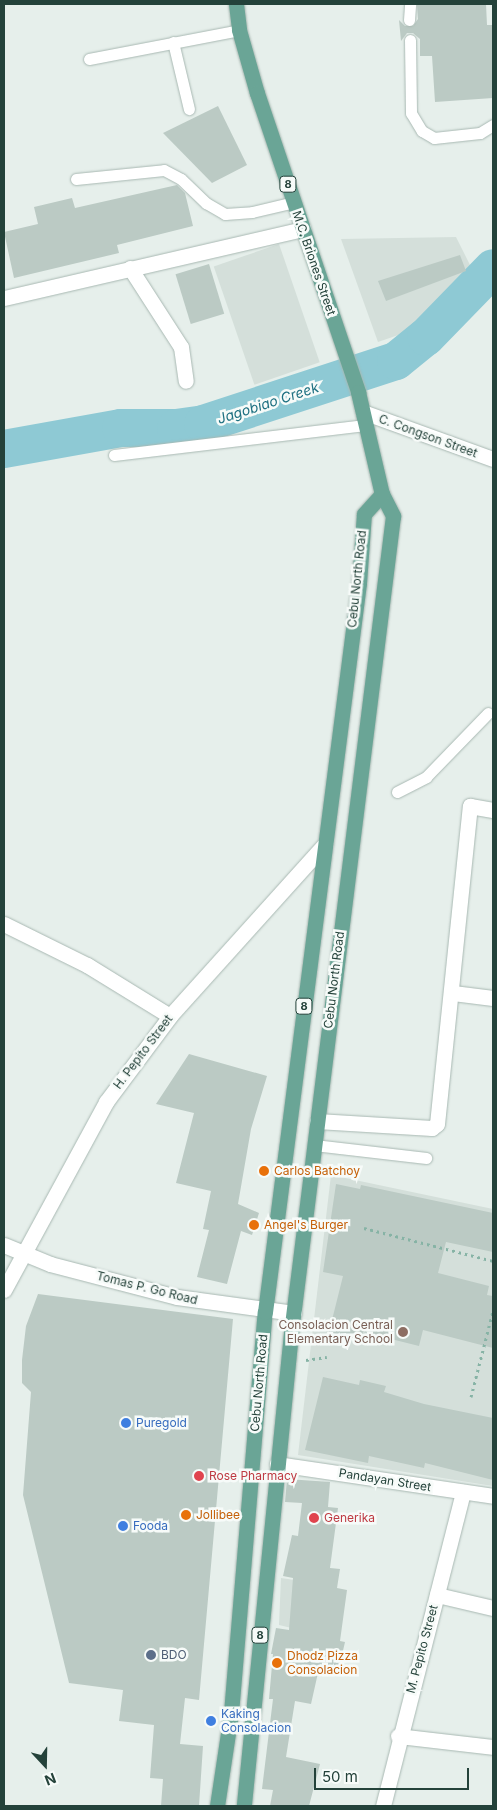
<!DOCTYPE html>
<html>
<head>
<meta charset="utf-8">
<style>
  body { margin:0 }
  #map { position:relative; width:497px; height:1810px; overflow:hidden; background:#e6efeb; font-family:Inter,sans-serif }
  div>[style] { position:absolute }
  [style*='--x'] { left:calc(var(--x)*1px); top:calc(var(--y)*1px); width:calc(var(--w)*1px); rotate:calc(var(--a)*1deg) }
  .built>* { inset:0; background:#d4dfda; transform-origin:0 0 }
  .river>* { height:38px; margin:-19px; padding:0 19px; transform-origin:19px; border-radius:19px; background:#8ec9d4 }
  .building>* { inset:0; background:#bbcac4; transform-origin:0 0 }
  .path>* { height:3px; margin-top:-1.5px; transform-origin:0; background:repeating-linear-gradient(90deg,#86b3a5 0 2.5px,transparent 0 6.5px) }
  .roads { filter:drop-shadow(0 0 1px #a8b8b2) drop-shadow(0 0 1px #a8b8b2) }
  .service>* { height:11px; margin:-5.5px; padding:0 5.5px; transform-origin:5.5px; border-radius:5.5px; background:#fff }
  .minor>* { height:15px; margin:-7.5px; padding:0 7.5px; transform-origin:7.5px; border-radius:7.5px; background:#fff }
  .tertiary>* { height:15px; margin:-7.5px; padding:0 7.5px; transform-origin:7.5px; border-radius:7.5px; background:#fff }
  .primary>* { height:15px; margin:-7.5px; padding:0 7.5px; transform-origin:7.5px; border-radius:7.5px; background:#6aa596 }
  .dots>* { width:14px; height:14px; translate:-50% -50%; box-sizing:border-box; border:2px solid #f7fbf9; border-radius:50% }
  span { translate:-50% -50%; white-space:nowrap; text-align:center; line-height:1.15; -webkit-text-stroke:5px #f7fbf9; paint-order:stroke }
  .shield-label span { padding:1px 4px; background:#f7fbf9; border:1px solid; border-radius:4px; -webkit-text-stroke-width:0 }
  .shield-label { font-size:11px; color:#24423a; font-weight:700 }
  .street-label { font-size:12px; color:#24423a }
  .food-label { font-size:12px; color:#c56008 }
  .left { translate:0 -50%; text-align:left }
  .education-label { font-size:12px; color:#785e54 }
  .right { translate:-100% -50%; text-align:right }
  .shop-label { font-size:12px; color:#366cbe }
  .health-label { font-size:12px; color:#be3a42 }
  .service-label { font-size:12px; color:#4e5e75 }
  .water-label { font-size:14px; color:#1c6f80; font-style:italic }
  .frame { position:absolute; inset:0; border:5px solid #24423a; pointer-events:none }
  .north { position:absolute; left:20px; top:1740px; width:50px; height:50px; -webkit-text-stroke:4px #f7fbf9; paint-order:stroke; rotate:159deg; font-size:14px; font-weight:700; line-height:20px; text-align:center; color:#24423a }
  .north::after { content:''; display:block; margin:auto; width:18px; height:22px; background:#24423a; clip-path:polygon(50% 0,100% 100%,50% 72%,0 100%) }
  .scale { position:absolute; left:314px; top:1768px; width:155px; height:22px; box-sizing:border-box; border:2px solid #24423a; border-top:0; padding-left:6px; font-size:15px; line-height:18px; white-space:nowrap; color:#24423a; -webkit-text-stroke:4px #f7fbf9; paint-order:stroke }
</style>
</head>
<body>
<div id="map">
  <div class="built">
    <div style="clip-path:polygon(456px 237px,477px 279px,407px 332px,378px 342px,341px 239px)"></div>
    <div style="left:279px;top:244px;width:125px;height:69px;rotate:71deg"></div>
    <div style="clip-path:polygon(331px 1175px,493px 1209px,493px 1486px,298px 1455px)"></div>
    <div style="clip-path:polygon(281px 1578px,328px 1585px,321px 1635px,279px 1625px)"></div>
  </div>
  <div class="river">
    <div style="--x:4;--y:449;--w:119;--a:-10.2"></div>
    <div style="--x:121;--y:428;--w:55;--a:0"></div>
    <div style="--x:176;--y:428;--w:27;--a:-8"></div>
    <div style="--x:203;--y:424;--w:203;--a:-18.1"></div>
    <div style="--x:396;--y:361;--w:38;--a:-39"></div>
    <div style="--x:426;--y:337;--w:96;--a:-45.8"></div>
  </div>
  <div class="building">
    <div style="clip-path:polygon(417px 4px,486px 4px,487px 25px,493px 25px,493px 98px,435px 102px,432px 56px,420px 56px,420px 39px,413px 33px,407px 33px,401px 41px,399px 20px,405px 26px,413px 26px,418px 19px)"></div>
    <div style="clip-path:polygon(218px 106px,247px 165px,212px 183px,163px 133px)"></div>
    <div style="clip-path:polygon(177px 185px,185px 193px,193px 226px,117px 245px,119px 253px,14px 278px,4px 232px,38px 224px,34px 207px,72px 198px,75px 208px)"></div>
    <div style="clip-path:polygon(460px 255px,466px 271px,386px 301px,378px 281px)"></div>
    <div style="left:209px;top:264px;width:52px;height:35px;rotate:73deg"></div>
    <div style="clip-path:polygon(189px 1054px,267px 1076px,251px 1129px,238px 1204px,259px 1213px,252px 1235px,241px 1231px,227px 1284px,197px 1277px,209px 1230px,203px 1229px,211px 1191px,176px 1183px,194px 1113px,156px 1104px)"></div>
    <div style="clip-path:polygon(336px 1184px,360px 1189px,361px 1185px,493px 1213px,493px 1252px,446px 1242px,438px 1273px,489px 1286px,487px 1295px,493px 1296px,493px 1348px,423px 1330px,419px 1346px,363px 1332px,361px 1340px,329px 1332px,343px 1276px,323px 1272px)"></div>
    <div style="clip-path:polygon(38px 1294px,233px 1319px,199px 1700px,185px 1698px,180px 1744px,203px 1746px,199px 1806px,161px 1806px,163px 1779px,150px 1778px,154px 1725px,119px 1721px,123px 1690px,69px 1683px,23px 1495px,31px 1392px,22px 1383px,22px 1360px,26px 1326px)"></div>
    <div style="clip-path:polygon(323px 1377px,359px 1385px,360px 1380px,386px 1386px,384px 1392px,424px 1404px,493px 1418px,493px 1480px,425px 1463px,424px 1468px,369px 1456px,368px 1463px,305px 1450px)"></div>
    <div style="clip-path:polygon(287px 1479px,330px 1482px,328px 1507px,338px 1508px,330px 1568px,340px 1569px,337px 1588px,347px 1590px,340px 1641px,345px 1642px,339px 1668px,320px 1664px,311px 1704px,295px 1701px,286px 1757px,320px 1764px,309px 1806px,270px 1806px,273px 1790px,262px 1789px,273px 1699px,269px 1699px,273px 1654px,271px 1654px,276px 1628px,289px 1630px,293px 1578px,283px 1576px,292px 1535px,298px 1536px,302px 1503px,285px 1502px)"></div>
  </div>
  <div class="path">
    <div style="--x:364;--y:1228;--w:133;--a:14.3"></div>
    <div style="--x:306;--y:1360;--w:21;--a:-8"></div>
    <div style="--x:471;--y:1397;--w:89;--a:-75.7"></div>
  </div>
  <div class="roads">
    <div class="service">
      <div style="--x:409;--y:20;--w:16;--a:-86"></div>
      <div style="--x:410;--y:40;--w:73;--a:89.2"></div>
      <div style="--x:411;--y:113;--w:21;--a:59"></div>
      <div style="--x:422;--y:131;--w:14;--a:30"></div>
      <div style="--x:434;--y:138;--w:46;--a:-6.2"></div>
      <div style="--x:480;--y:133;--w:15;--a:-32"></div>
      <div style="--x:173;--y:42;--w:69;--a:76.6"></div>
      <div style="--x:89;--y:59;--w:153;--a:-10.9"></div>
      <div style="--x:76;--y:179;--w:88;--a:-5.8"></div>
      <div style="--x:164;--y:170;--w:19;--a:28"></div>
      <div style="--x:181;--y:179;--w:35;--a:44"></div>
      <div style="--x:206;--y:203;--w:22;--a:30"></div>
      <div style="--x:225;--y:214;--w:27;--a:-4"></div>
      <div style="--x:252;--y:212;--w:43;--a:-13.4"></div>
      <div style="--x:114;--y:455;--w:255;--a:-6.8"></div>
      <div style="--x:397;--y:792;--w:33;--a:-27"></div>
      <div style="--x:426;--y:777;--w:89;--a:-45.9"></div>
      <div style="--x:314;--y:1145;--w:113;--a:6.6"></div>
    </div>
    <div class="minor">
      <div style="--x:130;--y:268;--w:94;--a:57.2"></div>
      <div style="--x:181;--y:347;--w:34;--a:82"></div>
      <div style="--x:4;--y:298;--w:307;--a:-13"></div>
      <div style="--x:4;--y:924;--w:93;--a:26.3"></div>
      <div style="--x:87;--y:965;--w:97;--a:31.6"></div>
      <div style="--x:453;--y:993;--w:40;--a:7.1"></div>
      <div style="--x:317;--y:1121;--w:115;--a:3.5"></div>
      <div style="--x:432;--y:1128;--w:6;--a:-39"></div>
      <div style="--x:437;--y:1124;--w:320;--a:-84.1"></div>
      <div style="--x:470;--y:806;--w:23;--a:10"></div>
      <div style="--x:4;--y:1245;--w:50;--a:22.4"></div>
      <div style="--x:50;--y:1264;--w:131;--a:14.6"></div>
      <div style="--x:177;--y:1297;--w:118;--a:7.8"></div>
      <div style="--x:4;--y:1290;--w:214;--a:-61.5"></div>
      <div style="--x:106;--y:1102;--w:107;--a:-53.3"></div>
      <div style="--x:170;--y:1016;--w:232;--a:-48"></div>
      <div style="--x:437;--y:1595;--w:57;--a:13.1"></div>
      <div style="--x:398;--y:1736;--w:96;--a:6.6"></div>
    </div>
    <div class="tertiary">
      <div style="--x:363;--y:412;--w:138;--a:19.9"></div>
      <div style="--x:277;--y:1464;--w:218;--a:8.4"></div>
      <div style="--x:383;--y:1806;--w:324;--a:-75.7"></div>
    </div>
    <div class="primary">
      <div style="--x:236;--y:4;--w:26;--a:83"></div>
      <div style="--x:239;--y:30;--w:66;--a:74.1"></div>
      <div style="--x:257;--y:93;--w:316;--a:71.3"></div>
      <div style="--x:358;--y:392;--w:105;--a:76.8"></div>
      <div style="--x:382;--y:494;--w:25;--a:63"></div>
      <div style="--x:393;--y:516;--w:823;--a:97.12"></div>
      <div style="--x:291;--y:1333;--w:475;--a:95.7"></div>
      <div style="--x:217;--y:1806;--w:94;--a:-81.4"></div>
      <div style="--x:231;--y:1713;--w:402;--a:-85.2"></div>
      <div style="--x:265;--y:1312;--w:735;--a:-82.65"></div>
      <div style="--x:359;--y:583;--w:69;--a:-85.9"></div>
      <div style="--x:364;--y:514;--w:27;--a:-48"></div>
    </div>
  </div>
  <div class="dots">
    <div style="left:264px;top:1171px;background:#e8710a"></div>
    <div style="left:254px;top:1225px;background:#e8710a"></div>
    <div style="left:403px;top:1332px;background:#8d6e63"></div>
    <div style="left:126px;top:1423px;background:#3f7fe0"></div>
    <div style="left:199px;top:1476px;background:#e0444e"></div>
    <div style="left:186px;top:1515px;background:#e8710a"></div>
    <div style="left:314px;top:1518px;background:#e0444e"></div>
    <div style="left:123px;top:1526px;background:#3f7fe0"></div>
    <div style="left:151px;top:1655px;background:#5c6f8a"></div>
    <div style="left:277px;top:1663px;background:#e8710a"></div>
    <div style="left:211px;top:1721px;background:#3f7fe0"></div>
  </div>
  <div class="shield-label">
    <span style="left:288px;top:184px">8</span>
    <span style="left:304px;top:1006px">8</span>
    <span style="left:260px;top:1635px">8</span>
  </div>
  <div class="street-label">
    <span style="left:314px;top:263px;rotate:71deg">M.C. Briones Street</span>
    <span style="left:428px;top:436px;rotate:20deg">C. Congson Street</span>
    <span style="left:357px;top:579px;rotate:-84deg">Cebu North Road</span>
    <span style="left:334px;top:980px;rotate:-83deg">Cebu North Road</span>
    <span style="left:143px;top:1052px;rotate:-53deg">H. Pepito Street</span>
    <span style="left:147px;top:1288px;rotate:14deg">Tomas P. Go Road</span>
    <span style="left:259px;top:1383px;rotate:-85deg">Cebu North Road</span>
    <span style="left:385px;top:1480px;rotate:9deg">Pandayan Street</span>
    <span style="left:422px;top:1649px;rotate:-75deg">M. Pepito Street</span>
  </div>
  <div class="food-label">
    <span class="left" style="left:274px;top:1171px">Carlos Batchoy</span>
    <span class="left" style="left:264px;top:1225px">Angel's Burger</span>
    <span class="left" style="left:196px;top:1515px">Jollibee</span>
    <span class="left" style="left:287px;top:1663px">Dhodz Pizza<br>Consolacion</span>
  </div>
  <div class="education-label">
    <span class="right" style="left:393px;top:1332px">Consolacion Central<br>Elementary School</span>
  </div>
  <div class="shop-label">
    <span class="left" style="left:136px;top:1423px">Puregold</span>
    <span class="left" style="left:133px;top:1526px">Fooda</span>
    <span class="left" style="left:221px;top:1721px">Kaking<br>Consolacion</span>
  </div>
  <div class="health-label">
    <span class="left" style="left:209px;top:1476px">Rose Pharmacy</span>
    <span class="left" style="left:324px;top:1518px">Generika</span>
  </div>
  <div class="service-label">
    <span class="left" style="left:161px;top:1655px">BDO</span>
  </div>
  <div class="water-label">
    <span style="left:268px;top:403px;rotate:-18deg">Jagobiao Creek</span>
  </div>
  <div class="frame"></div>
  <div class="north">N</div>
  <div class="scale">50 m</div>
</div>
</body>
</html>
